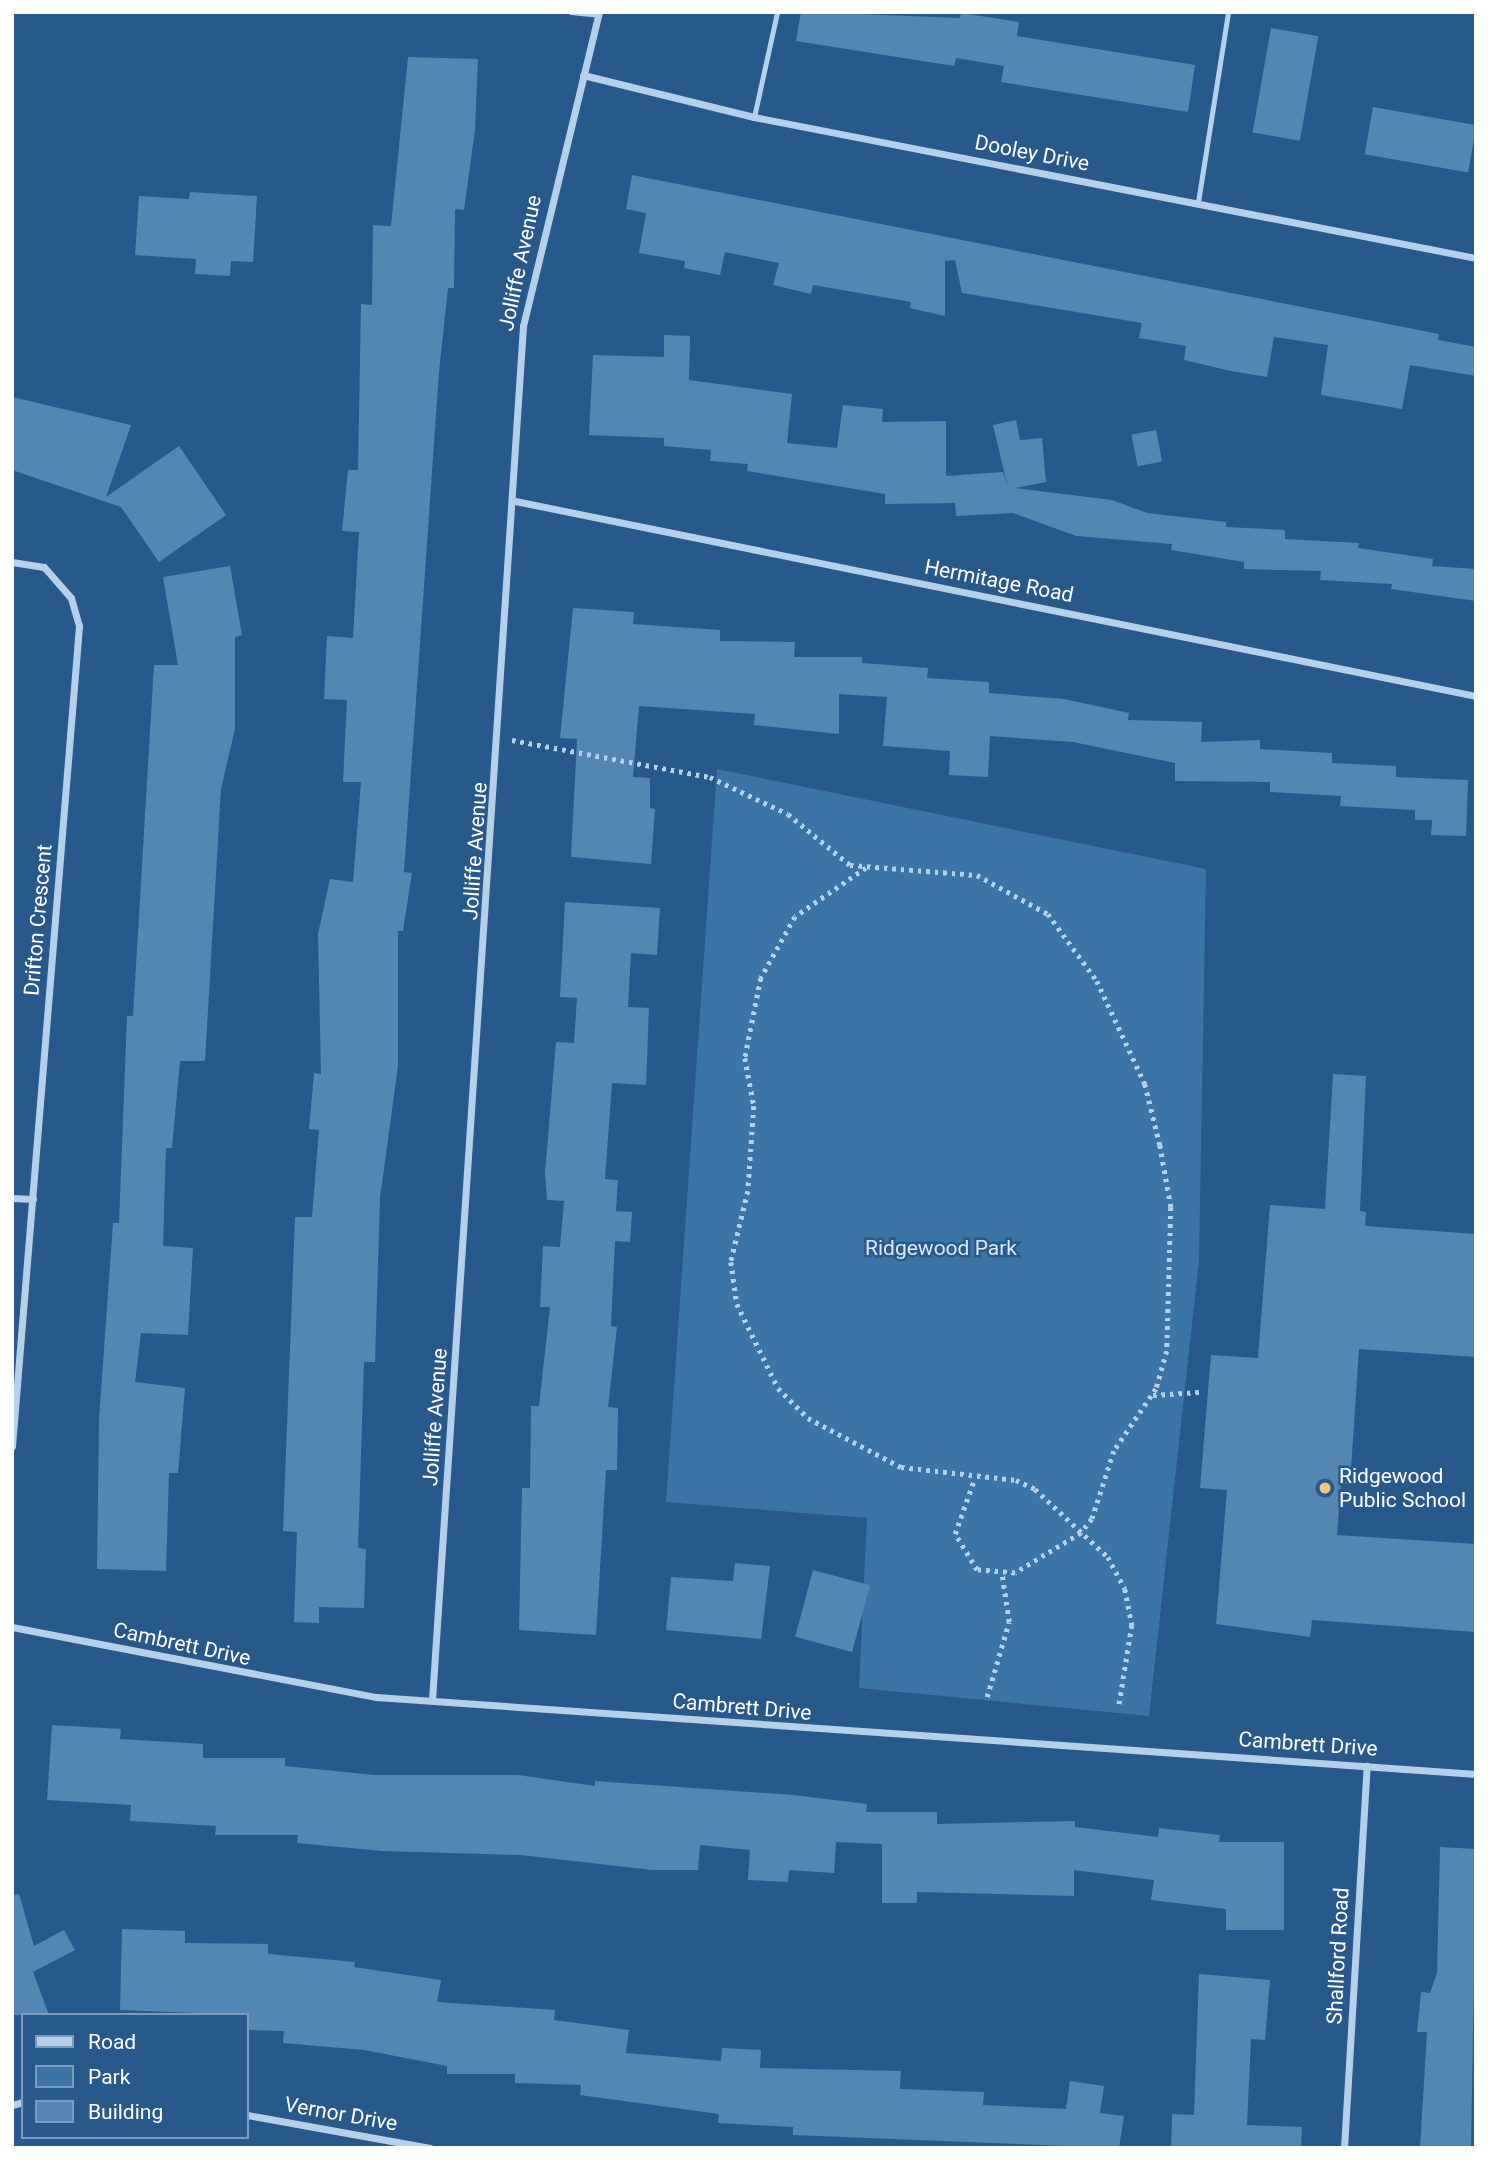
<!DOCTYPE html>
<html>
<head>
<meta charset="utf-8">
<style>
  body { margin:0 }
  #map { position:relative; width:1488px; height:2160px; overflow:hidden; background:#275a8a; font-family:Roboto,sans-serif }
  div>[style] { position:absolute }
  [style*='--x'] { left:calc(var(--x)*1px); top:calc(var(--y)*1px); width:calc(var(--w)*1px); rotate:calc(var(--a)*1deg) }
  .green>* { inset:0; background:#3c74a6 }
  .building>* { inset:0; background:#5486b2; transform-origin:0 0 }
  .path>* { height:4.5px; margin-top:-2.25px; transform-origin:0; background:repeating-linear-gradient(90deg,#b5d1e9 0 3.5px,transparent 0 8.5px) }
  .service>* { height:5px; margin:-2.5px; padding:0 2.5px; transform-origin:2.5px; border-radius:2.5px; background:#b5d1e9 }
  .minor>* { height:7px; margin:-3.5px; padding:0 3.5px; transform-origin:3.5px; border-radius:3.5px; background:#b5d1e9 }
  .dots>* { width:19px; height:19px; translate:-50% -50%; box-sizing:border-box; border:4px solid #275a8a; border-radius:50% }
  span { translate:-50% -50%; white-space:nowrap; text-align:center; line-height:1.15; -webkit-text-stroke:5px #275a8a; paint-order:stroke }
  .street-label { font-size:21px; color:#fff }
  .park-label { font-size:21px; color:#d9e9f7 }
  .poi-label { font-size:21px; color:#fff }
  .left { translate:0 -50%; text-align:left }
  .frame { position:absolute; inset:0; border:14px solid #fff; pointer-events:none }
  .legend { position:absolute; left:21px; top:2013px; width:228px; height:126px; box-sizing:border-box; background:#275a8a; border:2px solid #7d9cb9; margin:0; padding:9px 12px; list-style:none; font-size:21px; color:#fff }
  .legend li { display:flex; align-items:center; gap:14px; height:35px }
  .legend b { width:35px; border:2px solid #7d9cb9 }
</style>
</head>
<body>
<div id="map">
  <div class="green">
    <div style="clip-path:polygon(717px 769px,1206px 869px,1199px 1260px,1149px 1716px,859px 1688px,867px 1518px,666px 1502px)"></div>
  </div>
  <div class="building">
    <div style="clip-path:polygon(801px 12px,960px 18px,961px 13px,1019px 22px,1017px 36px,1195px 65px,1188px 112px,1001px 82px,1004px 66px,956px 58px,954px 66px,796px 41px)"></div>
    <div style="left:1271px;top:28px;width:48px;height:106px;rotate:10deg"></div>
    <div style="clip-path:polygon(408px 57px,478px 59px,475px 130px,464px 210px,455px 209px,454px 288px,448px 288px,439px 372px,404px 872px,412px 873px,403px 931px,398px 931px,398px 1066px,380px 1198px,375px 1362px,364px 1362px,358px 1548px,366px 1549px,364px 1608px,319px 1607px,319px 1623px,294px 1622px,297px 1532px,283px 1531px,295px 1217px,312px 1217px,319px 1130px,309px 1129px,314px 1073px,321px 1074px,318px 934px,330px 879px,353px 882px,361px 782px,343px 782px,347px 700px,324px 699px,327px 636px,353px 638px,359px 532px,342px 531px,348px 470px,358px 470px,361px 304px,372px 305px,373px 225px,391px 226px)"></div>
    <div style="left:1373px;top:107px;width:105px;height:48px;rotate:10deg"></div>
    <div style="clip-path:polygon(632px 175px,1439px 334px,1438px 340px,1476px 347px,1476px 376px,1410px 365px,1402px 409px,1321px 395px,1328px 345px,1274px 337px,1267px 377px,1231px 371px,1184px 360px,1186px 346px,1139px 338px,1142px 323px,962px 293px,955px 260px,945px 261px,945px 316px,910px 308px,911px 302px,813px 285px,811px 294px,773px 285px,779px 263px,725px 252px,720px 275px,684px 268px,685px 261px,639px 253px,646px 213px,626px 209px)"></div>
    <div style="clip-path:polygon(190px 192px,257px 196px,253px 262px,231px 261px,230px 276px,195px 274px,196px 259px,135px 255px,139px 196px,189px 199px)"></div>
    <div style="clip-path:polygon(664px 335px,690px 336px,689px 380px,792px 394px,787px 443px,837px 448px,843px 405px,883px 409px,882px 422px,946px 421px,946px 476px,1003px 472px,1008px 488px,993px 425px,1016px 420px,1020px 440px,1042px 438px,1046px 482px,1014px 488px,1112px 500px,1147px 513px,1226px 522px,1226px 527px,1285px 530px,1285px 539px,1359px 543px,1358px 548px,1433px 559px,1432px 566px,1476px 569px,1476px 601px,1391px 589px,1392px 584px,1320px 580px,1321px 571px,1244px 569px,1244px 562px,1171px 550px,1172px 544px,1076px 536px,1013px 513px,956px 516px,955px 503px,885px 504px,885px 494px,747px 471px,748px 464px,710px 461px,711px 450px,664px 446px,664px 438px,589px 435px,593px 355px,664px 357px)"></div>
    <div style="clip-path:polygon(12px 397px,131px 425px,106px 497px,179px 446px,226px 515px,159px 562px,121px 507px,12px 470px)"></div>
    <div style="left:1156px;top:430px;width:32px;height:25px;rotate:79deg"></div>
    <div style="clip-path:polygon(230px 566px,242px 635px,235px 637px,235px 729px,221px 789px,205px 1061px,180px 1061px,172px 1148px,166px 1148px,163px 1246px,193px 1248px,188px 1335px,141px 1333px,135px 1382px,185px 1388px,178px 1473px,169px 1473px,166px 1571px,97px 1569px,99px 1419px,113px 1223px,119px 1223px,127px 1016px,133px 1016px,154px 665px,178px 665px,163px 577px)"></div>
    <div style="clip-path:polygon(573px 608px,634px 612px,633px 624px,720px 630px,720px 641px,795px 642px,794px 657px,862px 657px,862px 663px,928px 668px,927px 678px,989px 682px,989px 693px,1064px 699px,1129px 713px,1128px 720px,1202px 722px,1201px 742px,1260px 740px,1260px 749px,1332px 753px,1332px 763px,1396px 766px,1396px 777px,1468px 780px,1466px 836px,1431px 835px,1432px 820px,1415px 820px,1415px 810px,1340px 806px,1341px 796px,1270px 792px,1270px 782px,1175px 781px,1175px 763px,1073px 742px,990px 736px,988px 777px,949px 775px,950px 751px,883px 746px,887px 697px,839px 694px,839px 734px,754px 725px,755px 714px,639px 706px,633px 777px,650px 778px,650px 808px,655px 809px,651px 864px,571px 857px,577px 739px,560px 738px)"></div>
    <div style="clip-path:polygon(565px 902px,660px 908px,657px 955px,631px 953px,628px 1007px,649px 1008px,646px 1085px,612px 1083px,605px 1179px,618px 1180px,616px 1211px,632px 1212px,630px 1242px,615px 1241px,611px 1326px,617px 1327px,608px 1407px,618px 1408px,617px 1470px,606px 1470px,596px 1635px,519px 1630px,522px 1488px,530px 1488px,531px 1406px,539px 1406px,550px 1307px,540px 1307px,543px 1246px,560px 1247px,564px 1201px,547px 1200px,545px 1172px,556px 1042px,574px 1043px,577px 998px,560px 997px)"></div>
    <div style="clip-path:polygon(1333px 1074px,1366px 1076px,1360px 1211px,1366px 1212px,1365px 1226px,1476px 1234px,1476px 1357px,1359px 1349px,1350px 1484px,1341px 1483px,1337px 1535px,1476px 1544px,1476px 1632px,1312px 1620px,1310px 1637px,1216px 1624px,1227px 1490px,1200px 1488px,1211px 1355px,1258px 1358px,1270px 1205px,1325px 1209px)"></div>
    <div style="clip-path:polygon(735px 1563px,770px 1566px,761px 1639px,666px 1630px,671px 1577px,733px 1581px)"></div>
    <div style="left:813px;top:1570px;width:59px;height:69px;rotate:15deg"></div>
    <div style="clip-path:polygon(52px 1725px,121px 1729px,120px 1739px,203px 1744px,203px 1758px,285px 1758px,285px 1766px,374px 1775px,518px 1775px,595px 1786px,595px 1781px,794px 1795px,867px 1804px,866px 1812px,937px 1812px,937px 1824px,1075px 1821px,1075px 1827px,1158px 1837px,1159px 1828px,1220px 1835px,1219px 1842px,1284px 1842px,1284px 1930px,1226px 1930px,1226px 1909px,1151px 1900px,1154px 1880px,1074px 1870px,1074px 1896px,917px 1892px,917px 1903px,882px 1903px,882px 1844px,836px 1842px,834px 1873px,789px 1870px,788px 1882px,748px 1880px,750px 1850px,700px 1845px,698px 1870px,652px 1870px,521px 1855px,382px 1851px,297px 1843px,298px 1835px,215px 1835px,216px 1826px,130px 1821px,131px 1805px,47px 1800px)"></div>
    <div style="clip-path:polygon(1440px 1847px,1476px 1849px,1471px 2148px,1420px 2148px,1427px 2032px,1417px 2032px,1421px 1992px,1430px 1993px,1437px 1973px)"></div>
    <div style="clip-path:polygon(19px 1894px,34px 1946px,64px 1930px,75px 1950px,33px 1972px,49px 2015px,12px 2015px,12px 1895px)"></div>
    <div style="clip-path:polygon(122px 1929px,185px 1931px,185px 1943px,268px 1944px,268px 1954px,355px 1962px,354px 1967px,441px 1980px,437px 2002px,555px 2010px,554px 2020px,629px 2030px,626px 2053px,721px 2061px,722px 2048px,761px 2050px,760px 2068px,901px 2071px,900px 2089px,984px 2092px,983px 2105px,1066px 2109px,1070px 2081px,1104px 2086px,1100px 2113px,1124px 2116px,1119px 2148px,793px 2135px,793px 2127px,718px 2123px,719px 2114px,580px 2095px,581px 2085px,515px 2083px,515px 2074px,447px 2074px,447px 2066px,364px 2050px,283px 2043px,284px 2031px,247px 2030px,247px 2015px,120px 2010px)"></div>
    <div style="clip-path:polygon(1199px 1974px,1270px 1980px,1265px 2040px,1251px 2039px,1247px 2125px,1302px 2127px,1301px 2148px,1171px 2148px,1172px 2114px,1194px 2115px)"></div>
  </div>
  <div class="path">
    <div style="--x:512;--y:740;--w:201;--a:10.6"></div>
    <div style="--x:710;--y:777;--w:86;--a:25.4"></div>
    <div style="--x:788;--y:814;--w:80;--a:39.4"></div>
    <div style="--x:850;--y:865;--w:127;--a:4.5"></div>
    <div style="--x:977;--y:875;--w:81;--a:28.8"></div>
    <div style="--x:1048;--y:914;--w:83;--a:53.8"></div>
    <div style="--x:1097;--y:981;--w:114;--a:65"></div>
    <div style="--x:1145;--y:1084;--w:63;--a:76.2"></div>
    <div style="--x:1160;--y:1145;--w:63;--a:79.9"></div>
    <div style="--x:1171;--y:1207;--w:144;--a:91.6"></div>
    <div style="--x:1167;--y:1351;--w:40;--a:106"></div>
    <div style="--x:1156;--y:1389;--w:75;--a:124.1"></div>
    <div style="--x:1114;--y:1451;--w:71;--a:107.9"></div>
    <div style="--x:1092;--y:1519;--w:18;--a:128"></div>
    <div style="--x:1081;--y:1533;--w:77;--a:148.8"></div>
    <div style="--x:1015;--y:1573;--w:38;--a:-175"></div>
    <div style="--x:977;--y:1570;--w:42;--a:-121.4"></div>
    <div style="--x:955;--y:1534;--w:57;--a:-70.6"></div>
    <div style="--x:866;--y:868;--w:86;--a:145.4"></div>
    <div style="--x:795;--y:917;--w:70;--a:119.1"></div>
    <div style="--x:761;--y:978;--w:82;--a:101.3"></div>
    <div style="--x:745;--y:1058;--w:49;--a:79.4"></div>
    <div style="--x:754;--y:1106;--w:85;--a:94"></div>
    <div style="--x:748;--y:1191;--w:73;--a:103.5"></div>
    <div style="--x:731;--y:1262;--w:42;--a:81.9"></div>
    <div style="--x:737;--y:1304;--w:93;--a:64"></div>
    <div style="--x:778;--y:1388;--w:42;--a:45"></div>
    <div style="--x:808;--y:1418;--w:105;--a:27.8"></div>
    <div style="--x:901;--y:1467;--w:116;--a:6.4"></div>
    <div style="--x:1016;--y:1480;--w:21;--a:25"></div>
    <div style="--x:1035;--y:1489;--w:100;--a:43"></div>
    <div style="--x:1108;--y:1557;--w:36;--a:62"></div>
    <div style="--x:1125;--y:1589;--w:37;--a:79"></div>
    <div style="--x:1132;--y:1625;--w:82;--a:99.1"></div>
    <div style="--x:1153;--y:1395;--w:46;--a:-3.7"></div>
    <div style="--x:987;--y:1697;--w:78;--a:-73.7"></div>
    <div style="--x:1009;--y:1622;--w:48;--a:-98.5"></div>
  </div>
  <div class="service">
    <div style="--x:571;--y:12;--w:27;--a:6"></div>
    <div style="--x:754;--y:117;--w:107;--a:-77.6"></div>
    <div style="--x:1198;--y:202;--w:192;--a:-81"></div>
  </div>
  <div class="minor">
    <div style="--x:583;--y:75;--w:176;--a:13.8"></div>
    <div style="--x:754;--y:117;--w:736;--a:11.05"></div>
    <div style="--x:515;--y:501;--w:981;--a:11.47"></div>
    <div style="--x:12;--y:562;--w:32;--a:9"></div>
    <div style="--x:44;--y:567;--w:41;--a:48.9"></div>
    <div style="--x:71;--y:598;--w:29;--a:74"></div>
    <div style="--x:79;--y:626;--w:823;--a:94.67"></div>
    <div style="--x:12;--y:1198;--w:21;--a:3"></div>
    <div style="--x:12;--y:1627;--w:371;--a:10.9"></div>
    <div style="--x:376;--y:1697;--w:1103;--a:4"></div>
    <div style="--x:432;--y:1700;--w:1377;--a:-86.21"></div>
    <div style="--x:523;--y:326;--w:323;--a:-76.4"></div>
    <div style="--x:12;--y:2105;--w:11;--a:-15"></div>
    <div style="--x:247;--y:2115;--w:186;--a:10.2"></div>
    <div style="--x:1344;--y:2148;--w:383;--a:-86.6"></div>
  </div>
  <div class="dots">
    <div style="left:1325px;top:1488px;background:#f1c57a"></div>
  </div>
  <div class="street-label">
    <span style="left:1032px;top:153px;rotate:11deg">Dooley Drive</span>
    <span style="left:520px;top:263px;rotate:-78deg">Jolliffe Avenue</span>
    <span style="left:999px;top:581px;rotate:11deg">Hermitage Road</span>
    <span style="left:475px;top:851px;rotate:-86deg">Jolliffe Avenue</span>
    <span style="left:38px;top:920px;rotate:-85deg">Drifton Crescent</span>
    <span style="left:435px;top:1417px;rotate:-86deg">Jolliffe Avenue</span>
    <span style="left:182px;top:1644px;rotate:12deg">Cambrett Drive</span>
    <span style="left:742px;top:1707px;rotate:5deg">Cambrett Drive</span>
    <span style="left:1308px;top:1744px;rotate:4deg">Cambrett Drive</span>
    <span style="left:1338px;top:1956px;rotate:-87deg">Shallford Road</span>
    <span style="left:341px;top:2114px;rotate:10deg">Vernor Drive</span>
  </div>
  <div class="park-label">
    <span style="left:941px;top:1248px">Ridgewood Park</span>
  </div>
  <div class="poi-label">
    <span class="left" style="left:1339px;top:1488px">Ridgewood<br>Public School</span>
  </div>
  <div class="frame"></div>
  <ul class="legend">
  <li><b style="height:9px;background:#b5d1e9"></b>Road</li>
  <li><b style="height:19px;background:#3c74a6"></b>Park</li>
  <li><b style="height:19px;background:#5486b2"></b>Building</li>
  </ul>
</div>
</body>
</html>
